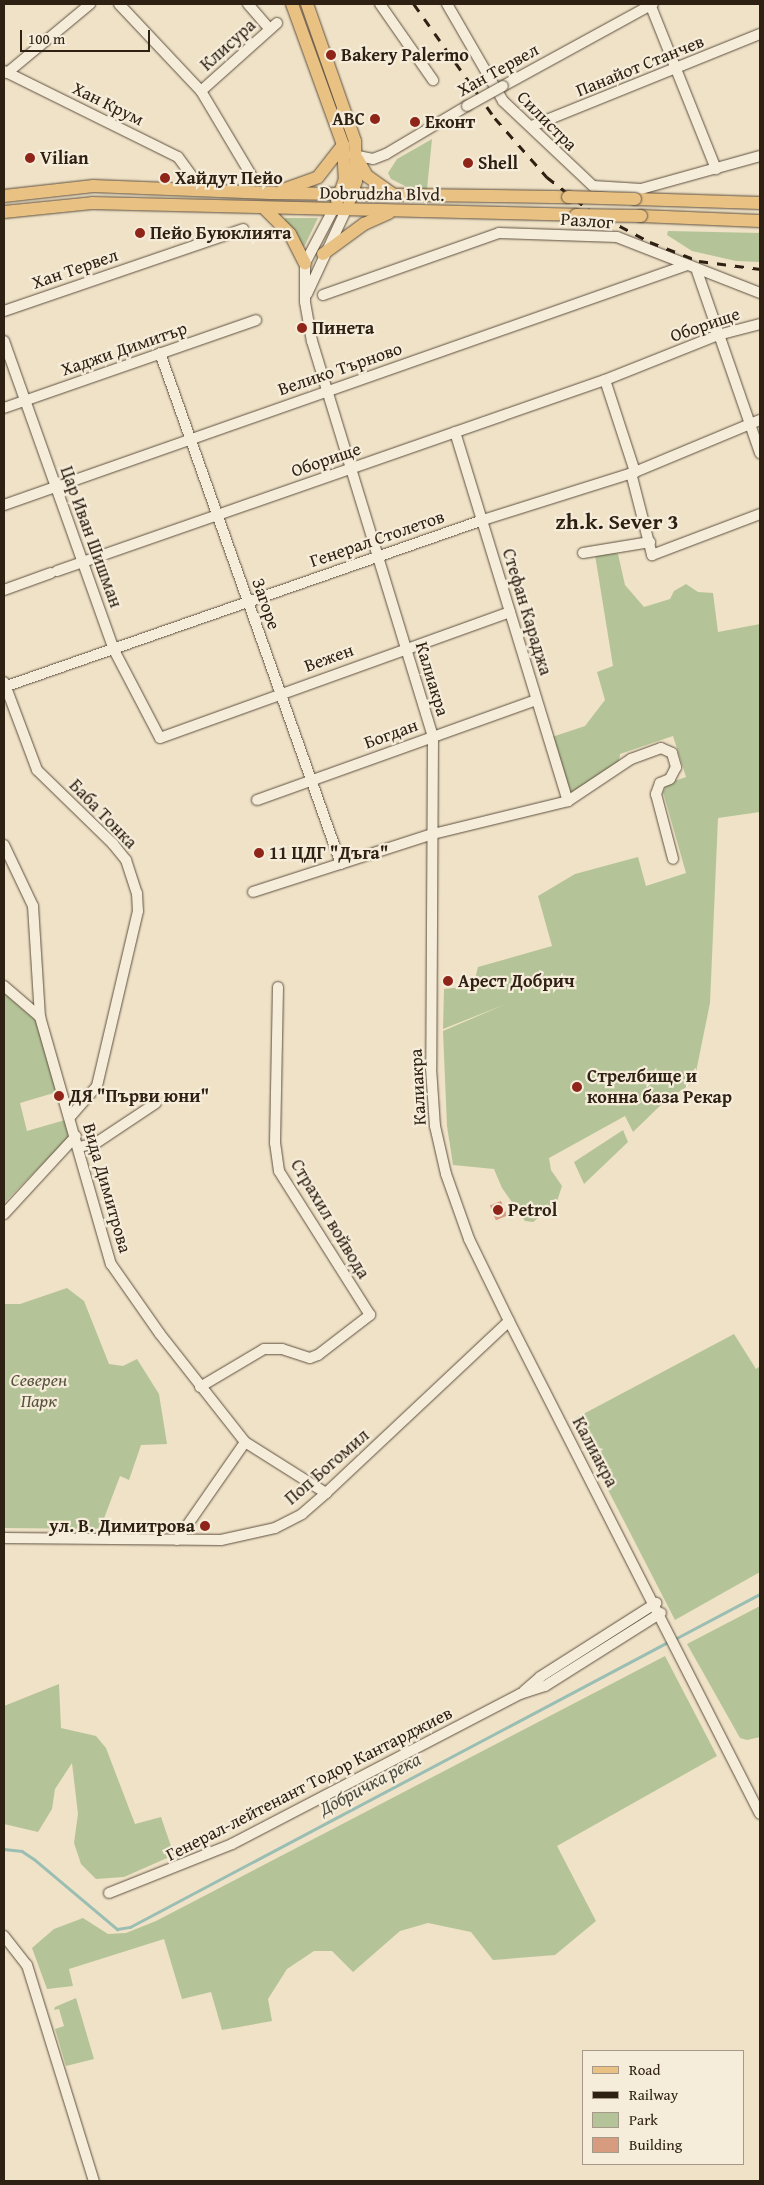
<!DOCTYPE html>
<html>
<head>
<meta charset="utf-8">
<style>
  body { margin:0 }
  #map { position:relative; width:764px; height:2185px; overflow:hidden; background:#efe2c6; font-family:"Gentium Book Plus",serif }
  div>[style] { position:absolute }
  [style*='--x'] { left:calc(var(--x)*1px); top:calc(var(--y)*1px); width:calc(var(--w)*1px); rotate:calc(var(--a)*1deg) }
  .green>* { inset:0; background:#b5c498 }
  .stream>* { height:2.5px; margin:-1.25px; padding:0 1.25px; transform-origin:1.25px; border-radius:1.25px; background:#9abeb3 }
  .building>* { inset:0; background:#d79b80; transform-origin:0 0 }
  .roads { filter:drop-shadow(0 0 1px #5e5040) drop-shadow(0 0 1px #5e5040) }
  .minor>* { height:10px; margin:-5px; padding:0 5px; transform-origin:5px; border-radius:5px; background:#f5ecda }
  .major>* { height:12px; margin:-6px; padding:0 6px; transform-origin:6px; border-radius:6px; background:#e8c183 }
  .rail>* { height:2.5px; margin-top:-1.25px; transform-origin:0; background:repeating-linear-gradient(90deg,#2e2013 0 9px,transparent 0 18px) }
  .bridges { filter:drop-shadow(0 0 1px #5e5040) drop-shadow(0 0 1px #5e5040) }
  .minor-bridge>* { height:10px; margin:-5px; padding:0 5px; transform-origin:5px; border-radius:5px; background:#f5ecda }
  .major-bridge>* { height:12px; margin:-6px; padding:0 6px; transform-origin:6px; border-radius:6px; background:#e8c183 }
  .dots>* { width:14px; height:14px; translate:-50% -50%; box-sizing:border-box; border:2px solid #f5ecda; border-radius:50% }
  span { translate:-50% -50%; white-space:nowrap; text-align:center; line-height:1.15; -webkit-text-stroke:4.5px #f5ecda; paint-order:stroke }
  .street-label { font-size:18px; color:#2e2013 }
  .poi-label { font-size:18px; color:#2e2013; font-weight:700 }
  .left { translate:0 -50%; text-align:left }
  .right { translate:-100% -50%; text-align:right }
  .park-label { font-size:18px; color:#56513b; font-style:italic }
  .water-label { font-size:19px; color:#4e4f43; font-style:italic }
  .district-label { font-size:22px; color:#2e2013; font-weight:700 }
  .frame { position:absolute; inset:0; border:5px solid #2e2013; pointer-events:none }
  .legend { position:absolute; left:582px; top:2050px; width:162px; height:115px; box-sizing:border-box; background:#f5ecda; border:1px solid #a59a8a; margin:0; padding:6px 9px; list-style:none; font-size:15px; color:#2e2013 }
  .legend li { display:flex; align-items:center; gap:10px; height:25px }
  .legend b { width:25px; border:1px solid #a59a8a }
  .scale { position:absolute; left:20px; top:30px; width:130px; height:22px; box-sizing:border-box; border:2px solid #2e2013; border-top:0; padding-left:6px; font-size:15px; line-height:18px; white-space:nowrap; color:#2e2013; -webkit-text-stroke:4px #f5ecda; paint-order:stroke }
</style>
</head>
<body>
<div id="map">
  <div class="green">
    <div style="clip-path:polygon(432px 139px,427px 189px,409px 188px,391px 179px,388px 173px,397px 159px)"></div>
    <div style="clip-path:polygon(285px 218px,318px 218px,304px 247px,284px 220px)"></div>
    <div style="clip-path:polygon(668px 231px,760px 233px,760px 262px,736px 261px,692px 251px,667px 235px)"></div>
    <div style="clip-path:polygon(611px 552px,618px 554px,625px 585px,644px 607px,670px 599px,674px 591px,686px 584px,698px 592px,713px 593px,718px 632px,760px 624px,760px 812px,718px 818px,710px 1003px,694px 1082px,665px 1101px,633px 1132px,625px 1116px,549px 1158px,551px 1170px,562px 1186px,556px 1204px,533px 1222px,525px 1221px,502px 1188px,494px 1169px,453px 1165px,447px 1126px,443px 1031px,506px 1004px,443px 1029px,444px 989px,473px 986px,478px 967px,552px 946px,538px 896px,575px 874px,638px 857px,646px 886px,686px 873px,663px 792px,668px 783px,686px 777px,673px 736px,620px 754px,619px 761px,574px 793px,570px 793px,552px 737px,585px 726px,605px 700px,597px 672px,613px 666px,595px 555px)"></div>
    <div style="clip-path:polygon(4px 993px,36px 1021px,57px 1092px,20px 1103px,27px 1131px,65px 1120px,69px 1137px,4px 1203px)"></div>
    <div style="clip-path:polygon(623px 1130px,628px 1142px,584px 1184px,574px 1162px)"></div>
    <div style="clip-path:polygon(67px 1288px,84px 1301px,109px 1364px,123px 1366px,137px 1359px,159px 1394px,167px 1444px,141px 1445px,129px 1480px,120px 1476px,100px 1529px,4px 1528px,4px 1304px,20px 1304px)"></div>
    <div style="clip-path:polygon(734px 1334px,756px 1369px,760px 1366px,760px 1572px,675px 1620px,572px 1420px)"></div>
    <div style="clip-path:polygon(760px 1606px,760px 1737px,747px 1740px,740px 1738px,687px 1644px)"></div>
    <div style="clip-path:polygon(665px 1656px,717px 1756px,557px 1846px,596px 1921px,555px 1955px,493px 1960px,471px 1932px,428px 1923px,400px 1931px,353px 1972px,332px 1951px,314px 1951px,287px 1969px,268px 1999px,272px 2021px,222px 2030px,211px 1992px,182px 1999px,164px 1939px,69px 1969px,73px 1986px,47px 1989px,32px 1948px,54px 1929px,83px 1918px,108px 1934px,126px 1933px,156px 1921px)"></div>
    <div style="clip-path:polygon(59px 1684px,61px 1728px,96px 1736px,106px 1748px,135px 1824px,161px 1817px,174px 1855px,124px 1877px,96px 1879px,81px 1864px,74px 1843px,78px 1814px,72px 1763px,55px 1789px,52px 1809px,38px 1832px,4px 1824px,4px 1706px)"></div>
    <div style="clip-path:polygon(76px 1998px,94px 2059px,66px 2066px,55px 2029px,64px 2026px,59px 2009px,54px 2010px,55px 2007px)"></div>
  </div>
  <div class="stream">
    <div style="--x:673;--y:1640;--w:98;--a:-27.9"></div>
    <div style="--x:4;--y:1849;--w:18;--a:6"></div>
    <div style="--x:22;--y:1851;--w:14;--a:34"></div>
    <div style="--x:34;--y:1859;--w:109;--a:40.1"></div>
    <div style="--x:117;--y:1929;--w:13;--a:-9"></div>
    <div style="--x:130;--y:1927;--w:609;--a:-27.91"></div>
  </div>
  <div class="building">
    <div style="left:501px;top:1201px;width:16px;height:12px;rotate:68deg"></div>
  </div>
  <div class="roads">
    <div class="minor">
      <div style="--x:119;--y:4;--w:120;--a:46.7"></div>
      <div style="--x:201;--y:91;--w:98;--a:59.2"></div>
      <div style="--x:248;--y:4;--w:33;--a:49"></div>
      <div style="--x:380;--y:4;--w:93;--a:55.1"></div>
      <div style="--x:447;--y:4;--w:112;--a:60"></div>
      <div style="--x:503;--y:101;--w:124;--a:43.4"></div>
      <div style="--x:593;--y:186;--w:48;--a:3.6"></div>
      <div style="--x:641;--y:189;--w:123;--a:-15.5"></div>
      <div style="--x:650;--y:4;--w:178;--a:68.2"></div>
      <div style="--x:4;--y:71;--w:194;--a:26.3"></div>
      <div style="--x:178;--y:157;--w:22;--a:54"></div>
      <div style="--x:7;--y:73;--w:108;--a:-39.7"></div>
      <div style="--x:503;--y:86;--w:171;--a:-28.7"></div>
      <div style="--x:201;--y:91;--w:102;--a:-41.8"></div>
      <div style="--x:532;--y:126;--w:246;--a:-22"></div>
      <div style="--x:353;--y:155;--w:20;--a:11"></div>
      <div style="--x:373;--y:159;--w:14;--a:-21"></div>
      <div style="--x:386;--y:154;--w:94;--a:-30.7"></div>
      <div style="--x:333;--y:210;--w:60;--a:117.8"></div>
      <div style="--x:305;--y:263;--w:39;--a:90"></div>
      <div style="--x:305;--y:302;--w:40;--a:80"></div>
      <div style="--x:312;--y:341;--w:413;--a:73"></div>
      <div style="--x:433;--y:736;--w:332;--a:90.3"></div>
      <div style="--x:431;--y:1068;--w:58;--a:86.1"></div>
      <div style="--x:435;--y:1126;--w:49;--a:77.1"></div>
      <div style="--x:446;--y:1174;--w:69;--a:70.5"></div>
      <div style="--x:469;--y:1239;--w:91;--a:64"></div>
      <div style="--x:509;--y:1321;--w:553;--a:63.02"></div>
      <div style="--x:697;--y:271;--w:193;--a:70.9"></div>
      <div style="--x:307;--y:294;--w:93;--a:-65.1"></div>
      <div style="--x:323;--y:295;--w:187;--a:-19.4"></div>
      <div style="--x:499;--y:233;--w:118;--a:1.9"></div>
      <div style="--x:617;--y:237;--w:154;--a:21.4"></div>
      <div style="--x:4;--y:311;--w:253;--a:-18.9"></div>
      <div style="--x:4;--y:341;--w:328;--a:70.4"></div>
      <div style="--x:114;--y:650;--w:99;--a:62.4"></div>
      <div style="--x:160;--y:738;--w:372;--a:-19.8"></div>
      <div style="--x:160;--y:353;--w:542;--a:70.5"></div>
      <div style="--x:605;--y:380;--w:97;--a:71.9"></div>
      <div style="--x:4;--y:408;--w:267;--a:-19.2"></div>
      <div style="--x:455;--y:432;--w:386;--a:73"></div>
      <div style="--x:631;--y:473;--w:85;--a:75.6"></div>
      <div style="--x:652;--y:555;--w:116;--a:-20.8"></div>
      <div style="--x:4;--y:505;--w:724;--a:-19.36"></div>
      <div style="--x:583;--y:553;--w:68;--a:-9.3"></div>
      <div style="--x:57;--y:571;--w:580;--a:-19.22"></div>
      <div style="--x:605;--y:380;--w:122;--a:-21.7"></div>
      <div style="--x:718;--y:335;--w:43;--a:-14.7"></div>
      <div style="--x:4;--y:590;--w:50;--a:-19.9"></div>
      <div style="--x:4;--y:682;--w:94;--a:69.4"></div>
      <div style="--x:37;--y:770;--w:106;--a:44.2"></div>
      <div style="--x:113;--y:844;--w:21;--a:51"></div>
      <div style="--x:126;--y:860;--w:35;--a:72"></div>
      <div style="--x:137;--y:893;--w:18;--a:87"></div>
      <div style="--x:138;--y:911;--w:180;--a:103.2"></div>
      <div style="--x:97;--y:1086;--w:41;--a:131.1"></div>
      <div style="--x:4;--y:687;--w:507;--a:-19.22"></div>
      <div style="--x:483;--y:520;--w:159;--a:-17.5"></div>
      <div style="--x:635;--y:472;--w:135;--a:-22.6"></div>
      <div style="--x:257;--y:800;--w:296;--a:-19.7"></div>
      <div style="--x:4;--y:845;--w:68;--a:64.6"></div>
      <div style="--x:33;--y:906;--w:111;--a:86.4"></div>
      <div style="--x:40;--y:1017;--w:257;--a:74"></div>
      <div style="--x:111;--y:1264;--w:85;--a:55"></div>
      <div style="--x:160;--y:1334;--w:137;--a:51.8"></div>
      <div style="--x:245;--y:1442;--w:96;--a:32.2"></div>
      <div style="--x:253;--y:892;--w:189;--a:-17.9"></div>
      <div style="--x:433;--y:834;--w:139;--a:-13.7"></div>
      <div style="--x:568;--y:801;--w:76;--a:-33.7"></div>
      <div style="--x:631;--y:759;--w:32;--a:-20"></div>
      <div style="--x:661;--y:748;--w:12;--a:24"></div>
      <div style="--x:672;--y:753;--w:15;--a:74"></div>
      <div style="--x:676;--y:767;--w:13;--a:117"></div>
      <div style="--x:670;--y:779;--w:11;--a:158"></div>
      <div style="--x:660;--y:783;--w:12;--a:110"></div>
      <div style="--x:656;--y:794;--w:67;--a:75.3"></div>
      <div style="--x:4;--y:986;--w:48;--a:40.7"></div>
      <div style="--x:79;--y:1147;--w:17;--a:-13"></div>
      <div style="--x:96;--y:1143;--w:72;--a:-33.7"></div>
      <div style="--x:4;--y:1214;--w:106;--a:-47.3"></div>
      <div style="--x:200;--y:1387;--w:74;--a:-30.7"></div>
      <div style="--x:264;--y:1349;--w:18;--a:0"></div>
      <div style="--x:282;--y:1349;--w:29;--a:18"></div>
      <div style="--x:310;--y:1358;--w:9;--a:-21"></div>
      <div style="--x:318;--y:1355;--w:66;--a:-37.6"></div>
      <div style="--x:370;--y:1315;--w:170;--a:-122.3"></div>
      <div style="--x:279;--y:1171;--w:28;--a:-98"></div>
      <div style="--x:275;--y:1143;--w:156;--a:-88.9"></div>
      <div style="--x:4;--y:1538;--w:217;--a:0.5"></div>
      <div style="--x:221;--y:1540;--w:55;--a:-12.5"></div>
      <div style="--x:275;--y:1528;--w:30;--a:-27"></div>
      <div style="--x:302;--y:1514;--w:32;--a:-41"></div>
      <div style="--x:326;--y:1493;--w:251;--a:-43.2"></div>
      <div style="--x:177;--y:1540;--w:119;--a:-55.2"></div>
      <div style="--x:524;--y:1691;--w:21;--a:-41"></div>
      <div style="--x:540;--y:1677;--w:138;--a:-32.5"></div>
      <div style="--x:109;--y:1893;--w:132;--a:-21.7"></div>
      <div style="--x:232;--y:1844;--w:325;--a:-27.5"></div>
      <div style="--x:520;--y:1694;--w:26;--a:-18"></div>
      <div style="--x:545;--y:1686;--w:137;--a:-32.2"></div>
      <div style="--x:4;--y:1936;--w:37;--a:52"></div>
      <div style="--x:27;--y:1965;--w:226;--a:72.8"></div>
    </div>
    <div class="major">
      <div style="--x:292;--y:4;--w:150;--a:70.1"></div>
      <div style="--x:343;--y:145;--w:34;--a:87"></div>
      <div style="--x:345;--y:179;--w:23;--a:110"></div>
      <div style="--x:307;--y:4;--w:145;--a:70.7"></div>
      <div style="--x:355;--y:141;--w:40;--a:88.6"></div>
      <div style="--x:356;--y:181;--w:21;--a:109"></div>
      <div style="--x:358;--y:160;--w:18;--a:61"></div>
      <div style="--x:367;--y:176;--w:32;--a:35"></div>
      <div style="--x:283;--y:190;--w:37;--a:-20"></div>
      <div style="--x:318;--y:177;--w:41;--a:-52"></div>
      <div style="--x:4;--y:196;--w:90;--a:-6.4"></div>
      <div style="--x:93;--y:186;--w:177;--a:2.3"></div>
      <div style="--x:270;--y:193;--w:298;--a:0.8"></div>
      <div style="--x:635;--y:199;--w:125;--a:1.8"></div>
      <div style="--x:265;--y:209;--w:35;--a:45"></div>
      <div style="--x:290;--y:234;--w:33;--a:63"></div>
      <div style="--x:4;--y:212;--w:88;--a:-5.8"></div>
      <div style="--x:92;--y:203;--w:484;--a:1.4"></div>
      <div style="--x:641;--y:216;--w:119;--a:2.4"></div>
      <div style="--x:323;--y:254;--w:51;--a:-36.2"></div>
      <div style="--x:364;--y:224;--w:27;--a:-24"></div>
    </div>
  </div>
  <div class="rail">
    <div style="--x:414;--y:4;--w:140;--a:54.6"></div>
    <div style="--x:495;--y:118;--w:79;--a:48.6"></div>
    <div style="--x:547;--y:177;--w:52;--a:38"></div>
    <div style="--x:588;--y:209;--w:70;--a:28"></div>
    <div style="--x:650;--y:242;--w:53;--a:21.2"></div>
    <div style="--x:699;--y:261;--w:62;--a:7.5"></div>
  </div>
  <div class="bridges">
    <div class="minor-bridge">
      <div style="--x:467;--y:106;--w:41;--a:-29.1"></div>
    </div>
    <div class="major-bridge">
      <div style="--x:568;--y:197;--w:67;--a:1.7"></div>
      <div style="--x:576;--y:215;--w:65;--a:0.9"></div>
    </div>
  </div>
  <div class="dots">
    <div style="left:331px;top:55px;background:#8f2418"></div>
    <div style="left:375px;top:119px;background:#8f2418"></div>
    <div style="left:415px;top:122px;background:#8f2418"></div>
    <div style="left:30px;top:158px;background:#8f2418"></div>
    <div style="left:468px;top:163px;background:#8f2418"></div>
    <div style="left:165px;top:178px;background:#8f2418"></div>
    <div style="left:140px;top:233px;background:#8f2418"></div>
    <div style="left:302px;top:328px;background:#8f2418"></div>
    <div style="left:259px;top:853px;background:#8f2418"></div>
    <div style="left:448px;top:981px;background:#8f2418"></div>
    <div style="left:577px;top:1087px;background:#8f2418"></div>
    <div style="left:59px;top:1096px;background:#8f2418"></div>
    <div style="left:498px;top:1210px;background:#8f2418"></div>
    <div style="left:205px;top:1526px;background:#8f2418"></div>
  </div>
  <div class="street-label">
    <span style="left:228px;top:45px;rotate:-42deg">Клисура</span>
    <span style="left:640px;top:66px;rotate:-22deg">Панайот Станчев</span>
    <span style="left:498px;top:70px;rotate:-29deg">Хан Тервел</span>
    <span style="left:108px;top:104px;rotate:26deg">Хан Крум</span>
    <span style="left:547px;top:121px;rotate:45deg">Силистра</span>
    <span style="left:382px;top:194px;rotate:1deg">Dobrudzha Blvd.</span>
    <span style="left:587px;top:221px;rotate:4deg">Разлог</span>
    <span style="left:75px;top:269px;rotate:-19deg">Хан Тервел</span>
    <span style="left:705px;top:325px;rotate:-19deg">Оборище</span>
    <span style="left:124px;top:349px;rotate:-19deg">Хаджи Димитър</span>
    <span style="left:340px;top:369px;rotate:-19deg">Велико Търново</span>
    <span style="left:326px;top:460px;rotate:-19deg">Оборище</span>
    <span style="left:91px;top:537px;rotate:70deg">Цар Иван Шишман</span>
    <span style="left:377px;top:539px;rotate:-19deg">Генерал Столетов</span>
    <span style="left:266px;top:604px;rotate:71deg">Загоре</span>
    <span style="left:527px;top:612px;rotate:73deg">Стефан Караджа</span>
    <span style="left:329px;top:658px;rotate:-20deg">Вежен</span>
    <span style="left:432px;top:679px;rotate:73deg">Калиакра</span>
    <span style="left:391px;top:734px;rotate:-20deg">Богдан</span>
    <span style="left:103px;top:814px;rotate:46deg">Баба Тонка</span>
    <span style="left:418px;top:1087px;rotate:-93deg">Калиакра</span>
    <span style="left:107px;top:1188px;rotate:74deg">Вида Димитрова</span>
    <span style="left:330px;top:1219px;rotate:59deg">Страхил войвода</span>
    <span style="left:595px;top:1452px;rotate:62deg">Калиакра</span>
    <span style="left:327px;top:1467px;rotate:-41deg">Поп Богомил</span>
    <span style="left:309px;top:1784px;rotate:-27deg">Генерал-лейтенант Тодор Кантарджиев</span>
  </div>
  <div class="poi-label">
    <span class="left" style="left:341px;top:55px">Bakery Palermo</span>
    <span class="right" style="left:365px;top:119px">ABC</span>
    <span class="left" style="left:425px;top:122px">Еконт</span>
    <span class="left" style="left:40px;top:158px">Vilian</span>
    <span class="left" style="left:478px;top:163px">Shell</span>
    <span class="left" style="left:175px;top:178px">Хайдут Пейо</span>
    <span class="left" style="left:150px;top:233px">Пейо Буюклията</span>
    <span class="left" style="left:312px;top:328px">Пинета</span>
    <span class="left" style="left:269px;top:853px">11 ЦДГ "Дъга"</span>
    <span class="left" style="left:458px;top:981px">Арест Добрич</span>
    <span class="left" style="left:587px;top:1087px">Стрелбище и<br>конна база Рекар</span>
    <span class="left" style="left:69px;top:1096px">ДЯ "Първи юни"</span>
    <span class="left" style="left:508px;top:1210px">Petrol</span>
    <span class="right" style="left:195px;top:1526px">ул. В. Димитрова</span>
  </div>
  <div class="park-label">
    <span style="left:39px;top:1391px">Северен<br>Парк</span>
  </div>
  <div class="water-label">
    <span style="left:370px;top:1784px;rotate:-28deg">Добричка река</span>
  </div>
  <div class="district-label">
    <span style="left:617px;top:522px">zh.k. Sever 3</span>
  </div>
  <div class="frame"></div>
  <ul class="legend">
  <li><b style="height:6px;background:#e8c183"></b>Road</li>
  <li><b style="height:6px;background:#2e2013"></b>Railway</li>
  <li><b style="height:14px;background:#b5c498"></b>Park</li>
  <li><b style="height:14px;background:#d79b80"></b>Building</li>
  </ul>
  <div class="scale">100 m</div>
</div>
</body>
</html>
